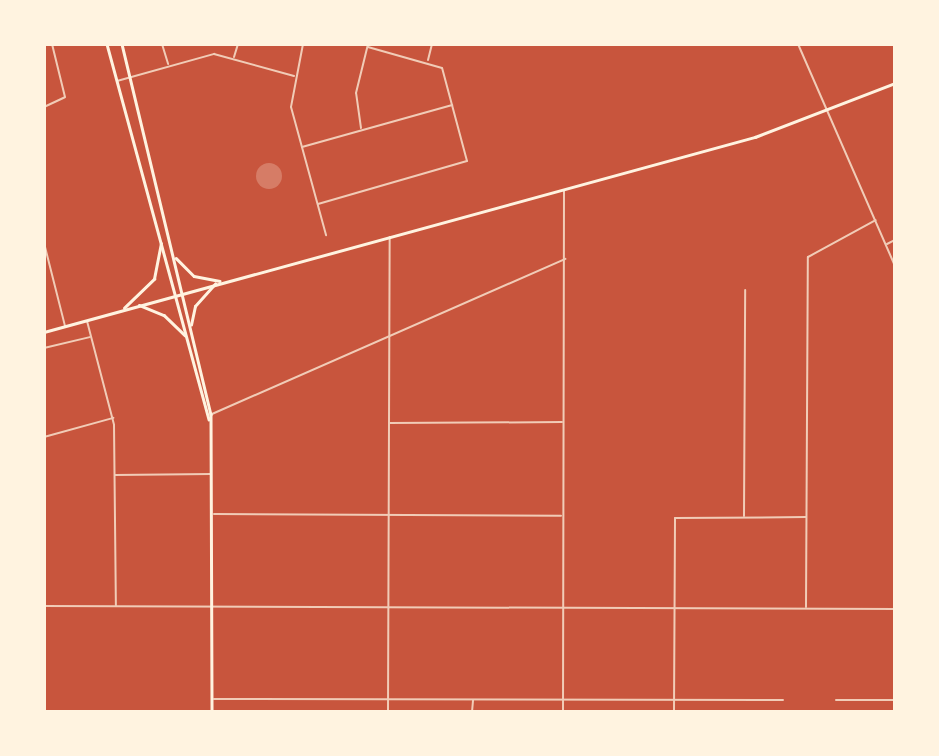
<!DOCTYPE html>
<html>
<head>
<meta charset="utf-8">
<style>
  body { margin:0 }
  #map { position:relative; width:939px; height:756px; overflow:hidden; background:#c8553d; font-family:Jost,sans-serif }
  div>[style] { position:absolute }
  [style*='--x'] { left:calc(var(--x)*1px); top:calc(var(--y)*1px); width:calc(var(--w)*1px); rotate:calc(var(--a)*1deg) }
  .building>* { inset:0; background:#d67c66 }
  .round { border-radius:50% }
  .minor>* { height:2px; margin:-1px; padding:0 1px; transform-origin:1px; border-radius:1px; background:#f1ccb7 }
  .secondary>* { height:2.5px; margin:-1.25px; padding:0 1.25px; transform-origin:1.25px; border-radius:1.25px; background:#fff3e0 }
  span { translate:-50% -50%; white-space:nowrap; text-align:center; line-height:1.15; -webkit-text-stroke:7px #fff3e0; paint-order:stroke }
  .frame { position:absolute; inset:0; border:46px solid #fff3e0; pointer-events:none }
</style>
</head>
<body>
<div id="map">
  <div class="building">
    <div class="round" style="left:256px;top:163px;width:26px;height:26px"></div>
  </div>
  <div class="minor">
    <div style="--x:162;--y:44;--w:21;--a:73"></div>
    <div style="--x:303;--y:44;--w:64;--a:100.8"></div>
    <div style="--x:291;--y:107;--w:133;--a:74.7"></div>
    <div style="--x:798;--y:44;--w:242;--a:66.4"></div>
    <div style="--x:234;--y:57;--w:14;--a:-73"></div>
    <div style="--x:428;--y:60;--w:16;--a:-76"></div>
    <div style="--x:117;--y:81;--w:101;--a:-15.6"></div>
    <div style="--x:214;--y:54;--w:83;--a:15.4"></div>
    <div style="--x:44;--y:107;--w:23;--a:-25"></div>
    <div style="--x:65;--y:97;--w:55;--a:-103.8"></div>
    <div style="--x:361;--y:128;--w:35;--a:-98"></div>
    <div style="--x:356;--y:93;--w:50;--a:-76.2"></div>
    <div style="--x:302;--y:147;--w:156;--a:-15.6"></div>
    <div style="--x:318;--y:204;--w:155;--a:-16.1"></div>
    <div style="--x:467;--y:161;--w:96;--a:-105"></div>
    <div style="--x:442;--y:68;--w:77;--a:-164.2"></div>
    <div style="--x:44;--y:243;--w:86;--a:75.8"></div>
    <div style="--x:887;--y:244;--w:9;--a:-27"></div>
    <div style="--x:87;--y:321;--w:107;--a:75.4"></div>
    <div style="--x:114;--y:425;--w:181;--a:89.4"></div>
    <div style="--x:44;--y:348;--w:47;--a:-13.4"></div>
    <div style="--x:212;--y:414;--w:386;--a:-23.7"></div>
    <div style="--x:389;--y:423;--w:173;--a:-0.3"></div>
    <div style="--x:44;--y:437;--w:72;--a:-15.4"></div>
    <div style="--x:115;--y:475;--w:96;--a:-0.6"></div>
    <div style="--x:214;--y:514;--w:347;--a:0.3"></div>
    <div style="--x:744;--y:516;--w:226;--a:-89.7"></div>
    <div style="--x:44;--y:606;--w:851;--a:0.2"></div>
    <div style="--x:806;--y:607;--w:350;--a:-89.7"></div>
    <div style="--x:808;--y:257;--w:77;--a:-28.6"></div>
    <div style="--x:214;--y:699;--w:569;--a:0.1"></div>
    <div style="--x:836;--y:700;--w:59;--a:0"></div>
    <div style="--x:388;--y:712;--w:475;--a:-89.8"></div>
    <div style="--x:472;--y:712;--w:12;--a:-85"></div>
    <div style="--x:563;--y:712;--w:521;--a:-89.89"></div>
    <div style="--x:674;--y:712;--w:194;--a:-89.7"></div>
    <div style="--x:675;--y:518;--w:131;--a:-0.4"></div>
  </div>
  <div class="secondary">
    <div style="--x:107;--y:44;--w:389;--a:74.8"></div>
    <div style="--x:122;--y:44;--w:381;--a:76.5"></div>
    <div style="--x:211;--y:414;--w:298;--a:89.8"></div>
    <div style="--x:176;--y:258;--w:25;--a:45"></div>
    <div style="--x:194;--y:276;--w:26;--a:11"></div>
    <div style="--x:139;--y:305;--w:27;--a:22"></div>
    <div style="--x:164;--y:315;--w:29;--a:44"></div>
    <div style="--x:124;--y:308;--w:42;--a:-44"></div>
    <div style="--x:154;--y:279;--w:36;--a:-79"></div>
    <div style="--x:191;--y:325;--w:19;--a:-78"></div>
    <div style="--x:195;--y:306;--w:30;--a:-48"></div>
    <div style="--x:44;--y:332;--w:737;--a:-15.34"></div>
    <div style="--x:755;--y:137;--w:150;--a:-21.1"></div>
  </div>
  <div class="frame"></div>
</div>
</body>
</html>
